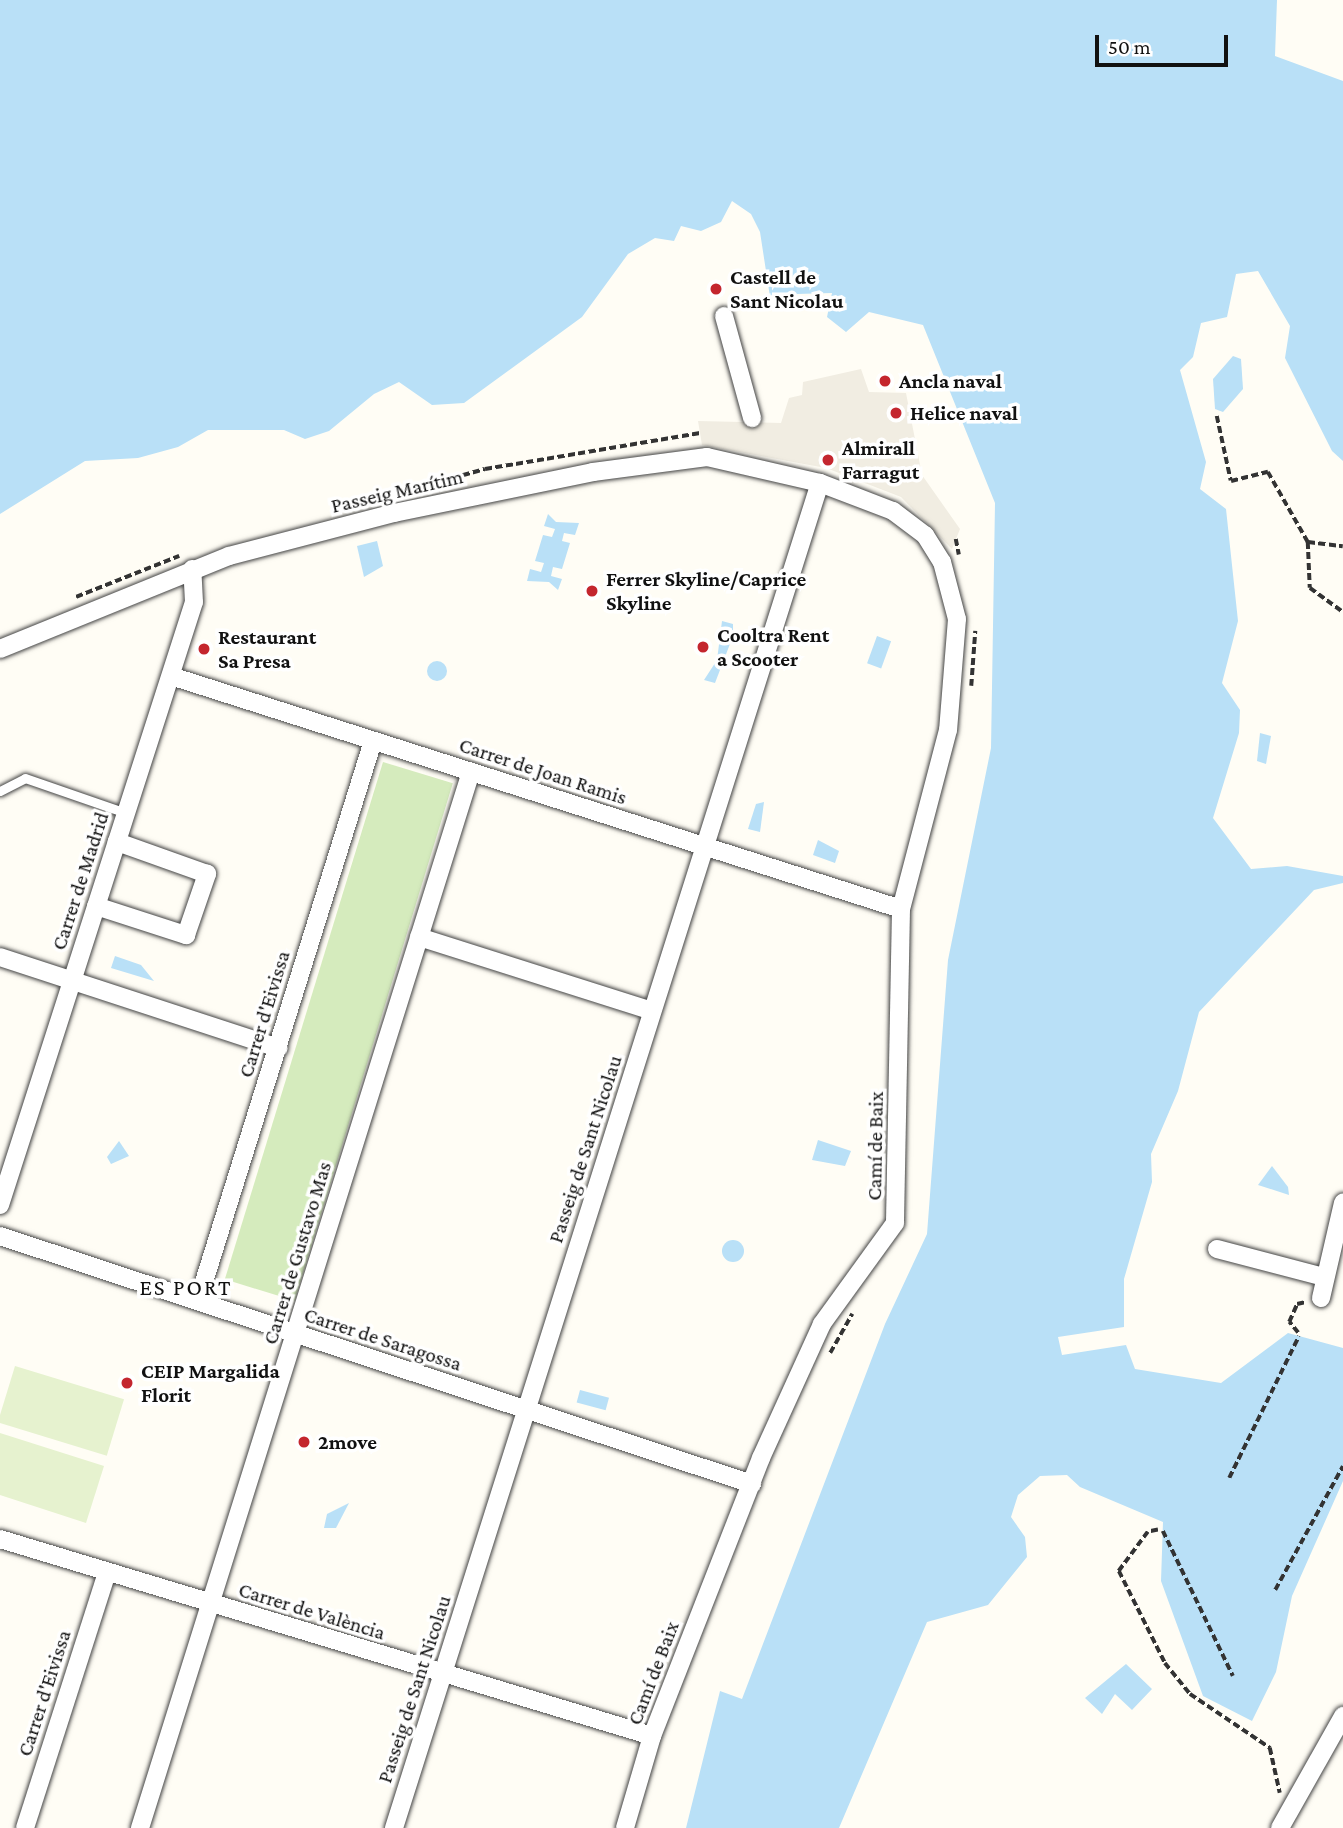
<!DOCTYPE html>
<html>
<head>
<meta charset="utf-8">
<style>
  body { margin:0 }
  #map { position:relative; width:1343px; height:1828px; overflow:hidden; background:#fffdf5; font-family:"Crimson Pro",serif }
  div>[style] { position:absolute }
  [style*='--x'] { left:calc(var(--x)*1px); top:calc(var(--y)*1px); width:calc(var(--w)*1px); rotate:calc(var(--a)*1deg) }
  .green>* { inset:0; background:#d5ebbd; transform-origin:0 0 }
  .pitch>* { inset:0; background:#e6f2cf; transform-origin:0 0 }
  .plaza>* { inset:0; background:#f1ede2 }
  .water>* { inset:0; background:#b9e0f7; transform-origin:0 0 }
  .round { border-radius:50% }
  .path>* { height:3.5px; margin-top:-1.75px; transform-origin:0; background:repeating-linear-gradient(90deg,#333 0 7px,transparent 0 10.5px) }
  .roads { filter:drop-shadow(0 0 2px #444) drop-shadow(0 0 2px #444) }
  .lane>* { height:9px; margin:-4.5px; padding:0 4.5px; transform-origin:4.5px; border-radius:4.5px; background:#fff }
  .street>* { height:18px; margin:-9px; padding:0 9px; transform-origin:9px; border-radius:9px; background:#fff }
  .dots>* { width:19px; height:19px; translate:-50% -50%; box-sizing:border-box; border:4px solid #fff; border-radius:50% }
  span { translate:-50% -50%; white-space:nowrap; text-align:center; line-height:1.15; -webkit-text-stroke:7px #fff; paint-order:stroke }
  .poi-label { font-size:21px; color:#111; font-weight:700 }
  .left { translate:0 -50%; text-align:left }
  .street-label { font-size:21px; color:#111 }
  .neighbourhood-label { font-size:23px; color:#111; letter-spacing:2px }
  .scale { position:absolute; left:1095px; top:35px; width:133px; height:32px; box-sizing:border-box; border:4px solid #111; border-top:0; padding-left:9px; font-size:21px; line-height:24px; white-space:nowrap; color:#111; -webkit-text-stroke:5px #fff; paint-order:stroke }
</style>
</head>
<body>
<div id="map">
  <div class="green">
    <div style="left:383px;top:762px;width:73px;height:541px;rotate:17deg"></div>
  </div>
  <div class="pitch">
    <div style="left:15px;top:1366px;width:114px;height:59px;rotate:17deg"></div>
    <div style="clip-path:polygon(0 1433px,104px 1466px,86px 1523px,0 1495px)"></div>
  </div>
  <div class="plaza">
    <div style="clip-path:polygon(861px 369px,869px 392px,906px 393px,922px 475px,960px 529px,952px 549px,901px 497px,826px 468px,702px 445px,698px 421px,781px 423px,789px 398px,802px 395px,803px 382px)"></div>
  </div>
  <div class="water">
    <div style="clip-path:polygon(0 0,1277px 0,1275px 56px,1343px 81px,1343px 461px,1332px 451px,1285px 358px,1290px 326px,1258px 271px,1236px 274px,1227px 317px,1201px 323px,1193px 357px,1180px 370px,1206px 462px,1200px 489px,1226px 509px,1238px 621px,1222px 683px,1240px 710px,1239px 733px,1213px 818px,1251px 869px,1287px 866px,1343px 876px,1343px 883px,1314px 890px,1199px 1012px,1178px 1091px,1151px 1154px,1152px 1182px,1124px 1279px,1124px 1327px,1058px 1337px,1062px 1355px,1126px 1345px,1135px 1369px,1221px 1383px,1288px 1333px,1343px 1348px,1343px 1481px,1292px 1596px,1276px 1672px,1252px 1721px,1203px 1696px,1161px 1581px,1163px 1522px,1080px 1487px,1067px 1475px,1040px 1476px,1018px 1495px,1011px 1517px,1025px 1537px,1027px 1557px,988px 1605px,927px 1622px,839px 1828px,686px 1828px,720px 1691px,742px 1699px,885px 1324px,927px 1234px,948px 960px,991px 748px,995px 503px,923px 325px,869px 312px,846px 332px,827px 317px,832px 293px,797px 294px,787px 306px,770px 297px,760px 232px,751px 214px,732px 201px,721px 222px,701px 231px,681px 226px,674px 241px,655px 238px,628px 254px,582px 317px,464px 403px,432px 405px,399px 382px,374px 394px,329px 431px,305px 439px,284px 430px,208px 430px,178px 447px,138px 458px,85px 461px,0 514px)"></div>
    <div style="clip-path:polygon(1233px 356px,1241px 359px,1243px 389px,1223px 412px,1215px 409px,1213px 379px)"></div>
    <div style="clip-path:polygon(548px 514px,556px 522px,579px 523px,575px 535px,564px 533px,562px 541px,570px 543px,562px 569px,553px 567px,551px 576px,562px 579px,558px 590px,549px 582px,527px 581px,530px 569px,541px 572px,544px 563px,535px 561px,543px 535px,552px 537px,555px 529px,544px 526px)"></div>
    <div style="clip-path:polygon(377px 541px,383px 566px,364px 577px,357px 546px)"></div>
    <div style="clip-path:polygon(722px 621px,733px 624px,733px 636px,715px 683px,704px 680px,717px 660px)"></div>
    <div style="left:877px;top:636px;width:15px;height:29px;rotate:20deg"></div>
    <div class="round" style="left:427px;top:661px;width:20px;height:20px"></div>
    <div style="clip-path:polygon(1260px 733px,1271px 736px,1266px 764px,1257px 761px)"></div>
    <div style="clip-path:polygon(764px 802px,760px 832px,748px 829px,756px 804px)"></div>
    <div style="clip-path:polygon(818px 840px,839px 851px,835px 863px,813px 855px)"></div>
    <div style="clip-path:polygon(115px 956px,141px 965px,154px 981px,111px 968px)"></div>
    <div style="clip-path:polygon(818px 1140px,851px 1151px,845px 1166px,812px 1160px)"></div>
    <div style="clip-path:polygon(119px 1141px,129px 1156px,111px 1164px,107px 1157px)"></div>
    <div style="clip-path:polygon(1272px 1166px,1288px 1187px,1289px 1195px,1258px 1185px)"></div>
    <div class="round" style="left:722px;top:1240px;width:22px;height:22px"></div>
    <div style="left:580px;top:1390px;width:30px;height:13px;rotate:15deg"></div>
    <div style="clip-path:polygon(349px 1503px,336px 1528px,324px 1528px,327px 1514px)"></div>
    <div style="clip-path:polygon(1126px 1664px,1152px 1689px,1132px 1710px,1115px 1694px,1102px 1714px,1085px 1698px)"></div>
  </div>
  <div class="path">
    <div style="--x:1217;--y:416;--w:66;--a:77.8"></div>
    <div style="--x:1231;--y:481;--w:38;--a:-14"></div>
    <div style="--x:1268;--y:472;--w:81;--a:60.3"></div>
    <div style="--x:1308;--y:542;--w:35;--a:7"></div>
    <div style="--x:402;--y:492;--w:86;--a:-15.5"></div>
    <div style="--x:485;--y:469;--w:218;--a:-9.5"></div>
    <div style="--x:956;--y:539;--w:16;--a:79"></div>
    <div style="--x:1308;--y:542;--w:46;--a:87.5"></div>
    <div style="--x:1310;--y:588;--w:41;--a:36"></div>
    <div style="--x:76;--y:597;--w:111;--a:-21.7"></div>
    <div style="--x:971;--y:686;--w:55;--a:-85.8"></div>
    <div style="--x:1298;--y:1333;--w:14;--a:-129"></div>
    <div style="--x:1289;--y:1322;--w:20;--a:-66"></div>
    <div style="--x:1297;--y:1304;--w:9;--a:-13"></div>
    <div style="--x:830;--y:1353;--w:45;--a:-60.6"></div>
    <div style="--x:1229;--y:1478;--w:158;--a:-63.8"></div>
    <div style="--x:1158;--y:1530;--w:10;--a:169"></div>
    <div style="--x:1148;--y:1532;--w:49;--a:126.6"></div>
    <div style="--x:1119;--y:1571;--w:103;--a:63.4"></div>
    <div style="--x:1165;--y:1663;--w:40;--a:51"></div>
    <div style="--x:1190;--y:1694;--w:97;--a:34"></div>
    <div style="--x:1270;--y:1748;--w:46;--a:77.5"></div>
    <div style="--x:1163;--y:1531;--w:161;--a:64.2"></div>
    <div style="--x:1275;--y:1590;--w:141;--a:-61.3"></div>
  </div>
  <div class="roads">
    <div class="lane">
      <div style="--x:0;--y:791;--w:28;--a:-27"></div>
      <div style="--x:25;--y:778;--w:107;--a:19.1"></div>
    </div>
    <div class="street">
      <div style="--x:724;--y:316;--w:106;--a:74.6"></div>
      <div style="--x:0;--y:649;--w:247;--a:-22.1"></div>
      <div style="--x:229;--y:556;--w:171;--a:-14.6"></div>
      <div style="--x:394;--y:513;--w:203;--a:-11.6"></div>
      <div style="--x:593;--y:472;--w:115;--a:-7.5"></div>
      <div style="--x:707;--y:457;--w:116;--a:13"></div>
      <div style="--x:820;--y:483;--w:78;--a:21"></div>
      <div style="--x:893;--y:511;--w:40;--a:37"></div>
      <div style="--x:925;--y:535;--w:32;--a:58"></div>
      <div style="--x:942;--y:562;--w:59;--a:75.3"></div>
      <div style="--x:957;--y:619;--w:111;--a:94.6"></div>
      <div style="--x:948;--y:730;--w:185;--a:104.7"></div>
      <div style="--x:901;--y:909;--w:314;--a:91.1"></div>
      <div style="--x:895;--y:1223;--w:125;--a:125.9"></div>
      <div style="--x:822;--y:1324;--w:147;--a:114.5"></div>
      <div style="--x:761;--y:1458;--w:299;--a:111.4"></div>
      <div style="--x:652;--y:1736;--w:96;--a:106.4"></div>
      <div style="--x:171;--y:676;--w:766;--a:17.7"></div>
      <div style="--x:96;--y:906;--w:95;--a:17.9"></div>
      <div style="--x:186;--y:935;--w:65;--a:-71"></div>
      <div style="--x:207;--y:874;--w:96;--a:-160.4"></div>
      <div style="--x:419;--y:937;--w:244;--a:17.6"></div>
      <div style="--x:0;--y:957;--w:293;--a:18.1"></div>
      <div style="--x:0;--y:1205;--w:633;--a:-72.17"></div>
      <div style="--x:194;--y:602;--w:33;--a:-93"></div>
      <div style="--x:0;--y:1236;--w:792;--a:18.25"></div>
      <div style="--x:1217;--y:1249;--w:111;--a:14.7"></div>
      <div style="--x:1321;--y:1298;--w:98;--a:-77"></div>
      <div style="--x:198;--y:1301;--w:587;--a:-72.65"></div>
      <div style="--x:0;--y:1539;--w:681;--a:16.81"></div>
      <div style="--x:25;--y:1828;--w:269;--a:-72.2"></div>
      <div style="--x:140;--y:1828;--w:1107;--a:-72.6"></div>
      <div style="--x:394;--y:1828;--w:1411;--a:-72.43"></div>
      <div style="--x:1280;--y:1828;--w:129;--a:-60.6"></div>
    </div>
  </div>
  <div class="dots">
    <div style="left:716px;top:289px;background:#c4262e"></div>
    <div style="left:885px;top:381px;background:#c4262e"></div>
    <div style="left:896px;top:413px;background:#c4262e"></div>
    <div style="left:828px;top:460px;background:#c4262e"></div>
    <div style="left:592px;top:591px;background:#c4262e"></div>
    <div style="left:703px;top:647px;background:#c4262e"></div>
    <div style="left:204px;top:649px;background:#c4262e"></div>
    <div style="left:127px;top:1383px;background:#c4262e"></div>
    <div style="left:304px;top:1442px;background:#c4262e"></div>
  </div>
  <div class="poi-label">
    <span class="left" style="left:730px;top:289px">Castell de<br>Sant Nicolau</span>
    <span class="left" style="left:899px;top:381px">Ancla naval</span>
    <span class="left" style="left:910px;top:413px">Helice naval</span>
    <span class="left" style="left:842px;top:460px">Almirall<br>Farragut</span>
    <span class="left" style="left:606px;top:591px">Ferrer Skyline/Caprice<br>Skyline</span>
    <span class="left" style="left:717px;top:647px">Cooltra Rent<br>a Scooter</span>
    <span class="left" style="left:218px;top:649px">Restaurant<br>Sa Presa</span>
    <span class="left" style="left:141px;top:1383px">CEIP Margalida<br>Florit</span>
    <span class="left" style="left:318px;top:1442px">2move</span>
  </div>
  <div class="street-label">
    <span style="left:397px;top:491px;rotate:-13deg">Passeig Marítim</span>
    <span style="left:543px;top:771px;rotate:18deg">Carrer de Joan Ramis</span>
    <span style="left:80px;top:881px;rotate:-72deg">Carrer de Madrid</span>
    <span style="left:264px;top:1014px;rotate:-73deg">Carrer d'Eivissa</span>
    <span style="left:875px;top:1146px;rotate:-89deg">Camí de Baix</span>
    <span style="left:585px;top:1149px;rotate:-72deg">Passeig de Sant Nicolau</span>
    <span style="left:297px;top:1253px;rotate:-73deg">Carrer de Gustavo Mas</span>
    <span style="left:383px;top:1339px;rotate:18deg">Carrer de Saragossa</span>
    <span style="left:312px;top:1611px;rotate:17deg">Carrer de València</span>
    <span style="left:653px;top:1673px;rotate:-69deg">Camí de Baix</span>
    <span style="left:414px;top:1689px;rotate:-72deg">Passeig de Sant Nicolau</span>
    <span style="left:44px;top:1693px;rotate:-72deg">Carrer d'Eivissa</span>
  </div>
  <div class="neighbourhood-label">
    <span style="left:186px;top:1287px">ES PORT</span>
  </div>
  <div class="scale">50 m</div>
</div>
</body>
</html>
